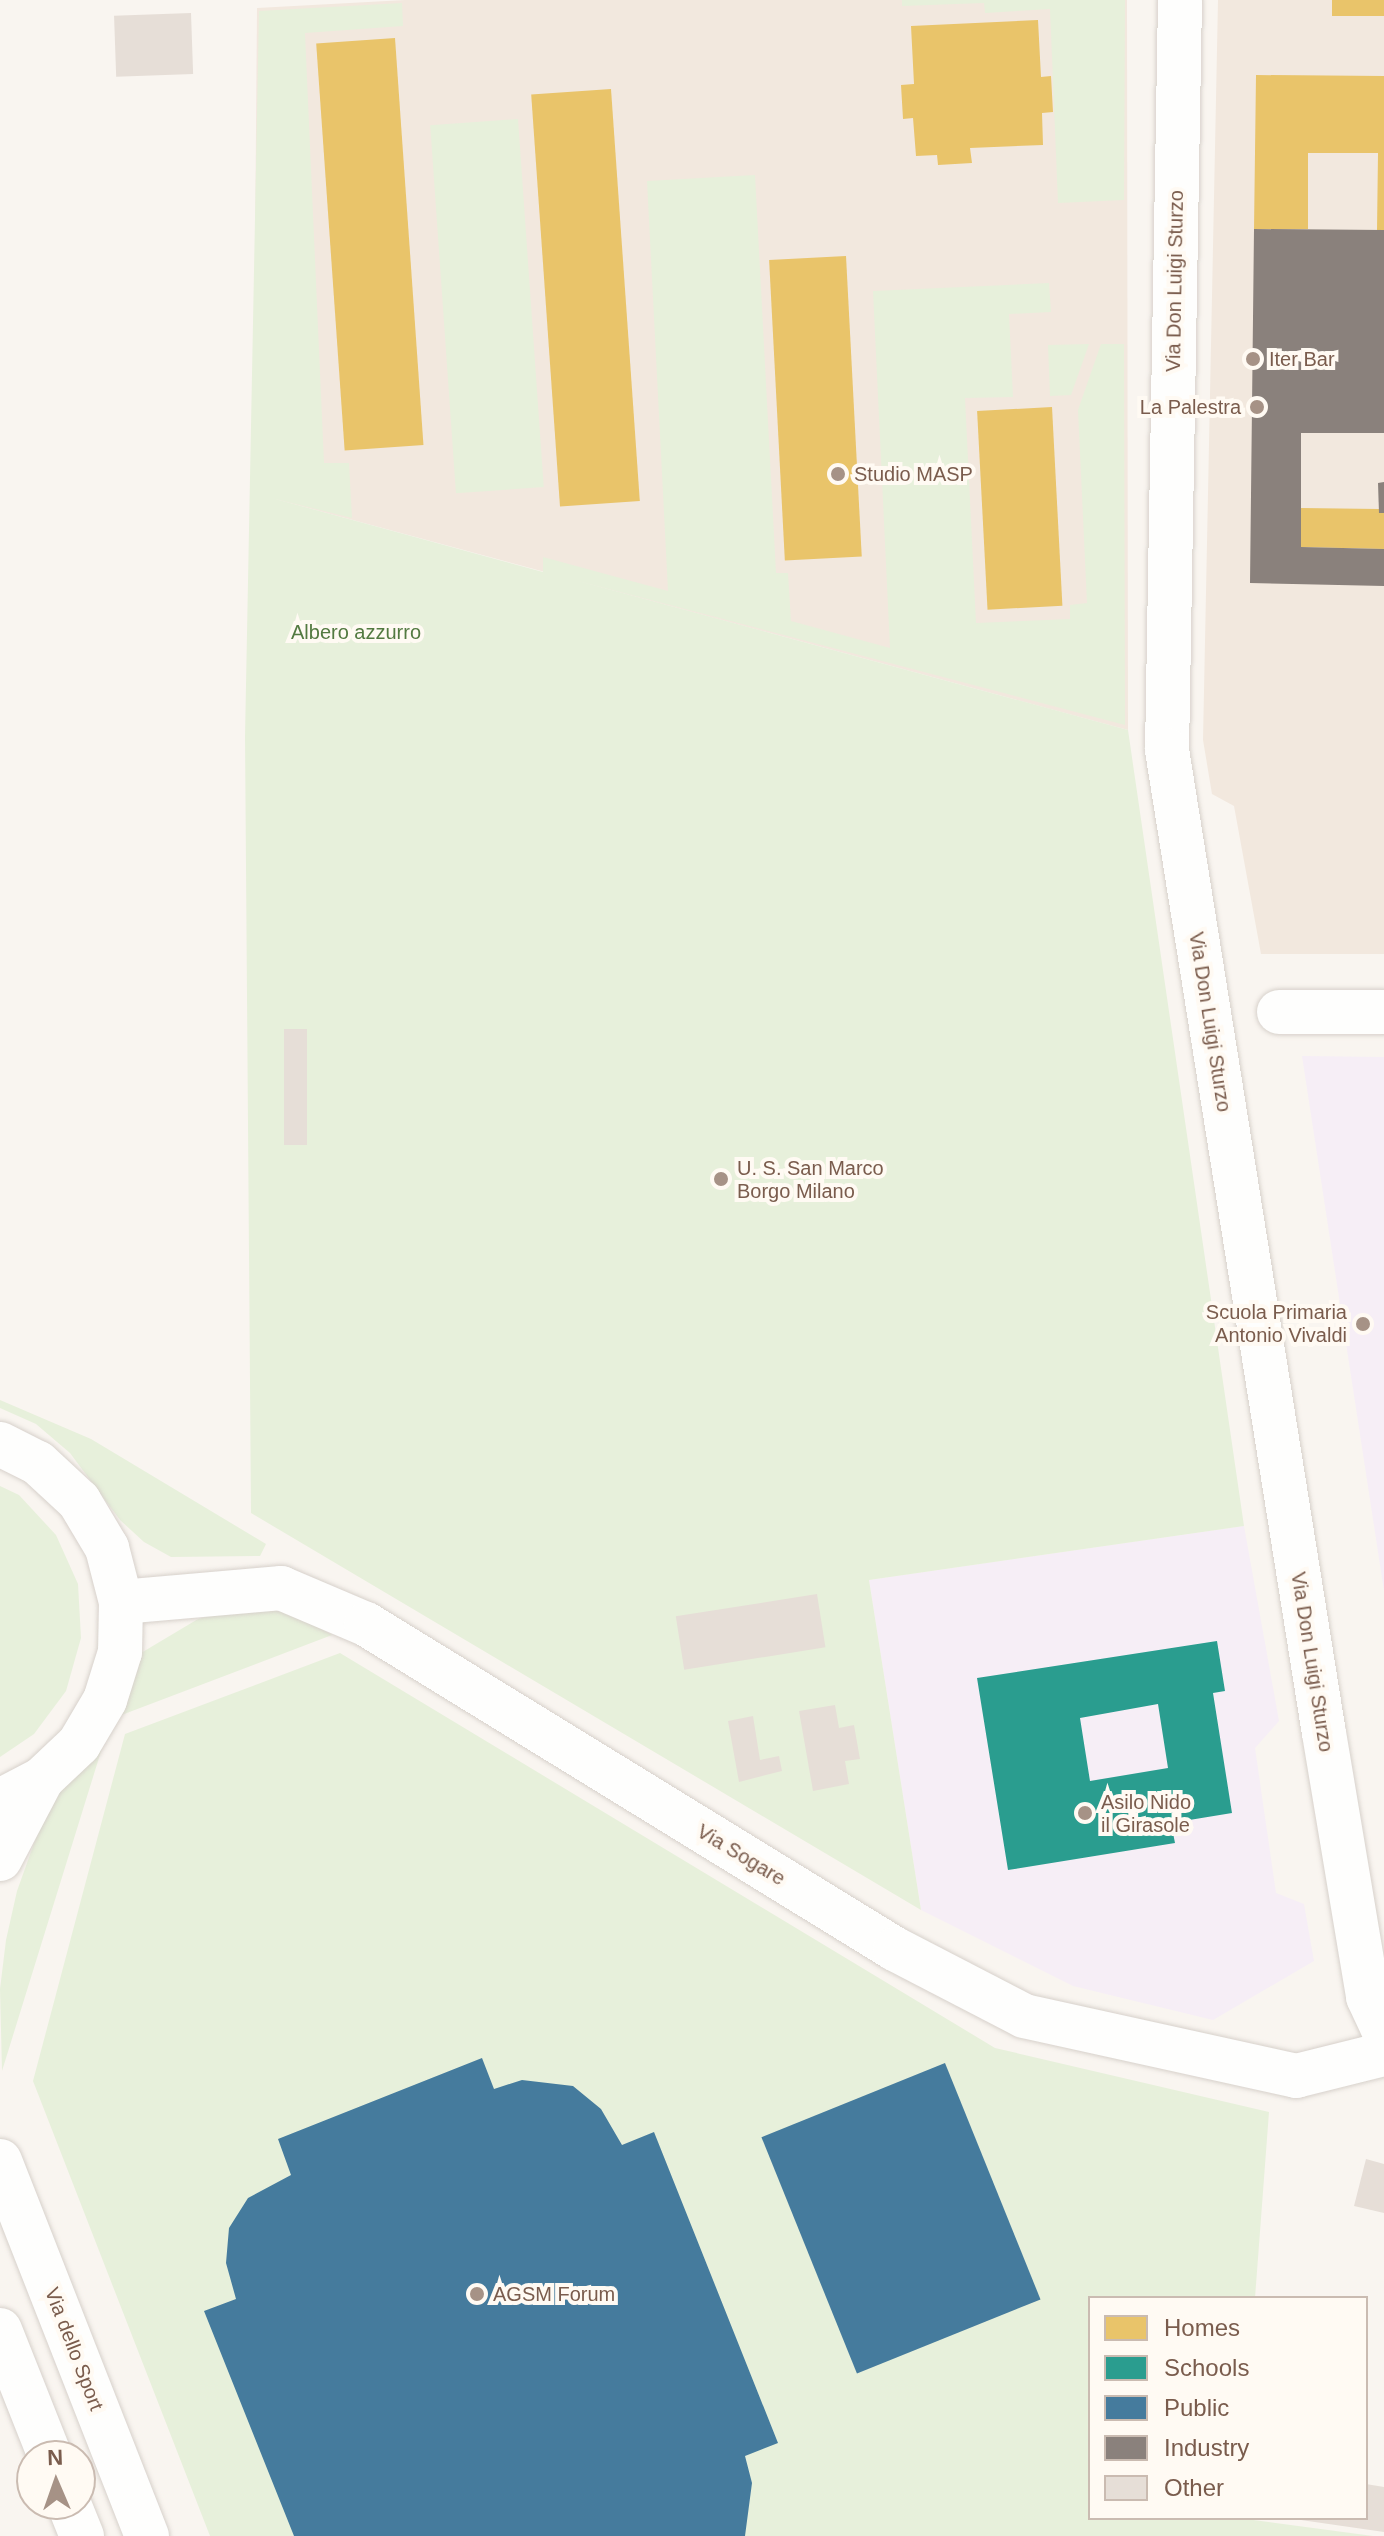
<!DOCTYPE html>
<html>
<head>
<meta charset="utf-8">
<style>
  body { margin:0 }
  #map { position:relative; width:1384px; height:2536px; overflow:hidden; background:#f9f5f0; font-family:Arial,sans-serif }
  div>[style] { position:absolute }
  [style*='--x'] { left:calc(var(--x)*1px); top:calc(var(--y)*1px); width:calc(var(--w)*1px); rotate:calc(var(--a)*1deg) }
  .residential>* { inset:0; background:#f2e8de }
  .education>* { inset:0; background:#f6eef6 }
  .green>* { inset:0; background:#e7f0db; transform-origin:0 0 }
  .homes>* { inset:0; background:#e9c46a; transform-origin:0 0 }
  .schools>* { inset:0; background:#2a9d8f }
  .public>* { inset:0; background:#457b9d; transform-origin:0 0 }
  .industry>* { inset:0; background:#8a817c }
  .building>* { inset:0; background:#e6ded7; transform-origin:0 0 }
  .roads { filter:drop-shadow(0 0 2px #d7d1cb) drop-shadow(0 0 2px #d7d1cb) }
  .minor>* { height:44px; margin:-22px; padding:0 22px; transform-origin:22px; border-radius:22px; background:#fefefd }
  .tertiary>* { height:44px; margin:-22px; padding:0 22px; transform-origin:22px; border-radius:22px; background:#fefefd }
  .dots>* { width:22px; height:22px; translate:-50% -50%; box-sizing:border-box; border:4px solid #fffaf3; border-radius:50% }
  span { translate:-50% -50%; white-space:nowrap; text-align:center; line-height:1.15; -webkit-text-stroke:8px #fffaf3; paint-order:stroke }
  .street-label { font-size:20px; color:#7a5c4d }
  .poi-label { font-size:20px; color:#7a5c4d }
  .left { translate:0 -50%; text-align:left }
  .right { translate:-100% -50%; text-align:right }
  .park-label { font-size:20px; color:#537a41 }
  .legend { position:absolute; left:1088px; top:2296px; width:280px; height:224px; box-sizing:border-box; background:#fffaf3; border:2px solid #cabbb1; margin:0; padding:10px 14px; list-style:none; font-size:24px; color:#7a5c4d }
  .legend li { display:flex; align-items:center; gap:16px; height:40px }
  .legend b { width:40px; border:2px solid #cabbb1 }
  .north { position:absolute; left:16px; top:2440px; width:80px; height:80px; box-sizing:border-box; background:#fffaf3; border:2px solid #cabbb1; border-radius:50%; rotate:358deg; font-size:22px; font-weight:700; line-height:32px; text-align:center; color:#7a5c4d }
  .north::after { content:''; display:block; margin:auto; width:28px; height:36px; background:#a69286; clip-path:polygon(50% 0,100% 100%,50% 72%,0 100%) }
</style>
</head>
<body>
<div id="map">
  <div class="residential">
    <div style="clip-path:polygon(405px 0,1127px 0,1128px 730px,253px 493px,257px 8px)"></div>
    <div style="clip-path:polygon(1218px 0,1384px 0,1384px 954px,1261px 954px,1234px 806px,1212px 794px,1203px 740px)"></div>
  </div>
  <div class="education">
    <div style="clip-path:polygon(1302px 1056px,1384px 1057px,1384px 1591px)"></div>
    <div style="clip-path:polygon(1244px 1526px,1279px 1721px,1255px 1748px,1276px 1893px,1304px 1904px,1314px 1961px,1213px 2020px,1073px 1986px,921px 1910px,869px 1580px)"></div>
  </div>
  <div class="green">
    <div style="clip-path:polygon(902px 0,1125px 0,1124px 200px,1058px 203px,1050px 9px,985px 13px,984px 3px,902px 6px)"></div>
    <div style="clip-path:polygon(402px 3px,403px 26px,305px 33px,324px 463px,349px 463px,352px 518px,272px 498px,543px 572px,543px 557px,668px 591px,647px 181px,755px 175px,776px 573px,788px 573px,791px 621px,890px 648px,873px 291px,1049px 283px,1051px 312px,1009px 314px,1013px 397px,965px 398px,976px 623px,1070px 619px,1070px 605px,1087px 603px,1078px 410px,1101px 344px,1124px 344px,1125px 725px,575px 580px,1128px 730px,1244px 1526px,869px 1580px,921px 1910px,251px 1513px,245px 737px,259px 11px)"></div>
    <div style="left:518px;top:119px;width:369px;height:88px;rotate:86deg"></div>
    <div style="clip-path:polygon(1089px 344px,1071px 395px,1050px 396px,1048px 345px)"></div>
    <div style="clip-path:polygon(0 1400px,91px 1439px,266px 1544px,260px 1556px,171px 1557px,144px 1542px,120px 1520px,70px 1453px,36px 1424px,0 1408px)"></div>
    <div style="clip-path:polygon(0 1486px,19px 1495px,56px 1535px,78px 1584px,81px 1638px,66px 1691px,34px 1734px,0 1757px)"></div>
    <div style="clip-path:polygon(268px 1609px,296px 1615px,332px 1635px,111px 1719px,2px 2071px,0 1989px,6px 1940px,17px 1891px,46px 1810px,141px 1653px,198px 1619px,233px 1610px)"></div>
    <div style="clip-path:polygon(340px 1653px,995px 2048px,1269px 2112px,1255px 2298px,1090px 2298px,1090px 2518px,1239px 2518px,1373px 2536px,210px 2536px,33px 2081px,125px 1734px)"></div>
  </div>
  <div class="homes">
    <div style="left:1332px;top:0;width:52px;height:16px"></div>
    <div style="clip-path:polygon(1038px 20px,1041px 77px,1051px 76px,1053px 112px,1042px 113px,1043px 145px,970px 148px,972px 163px,938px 165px,937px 155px,916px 156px,913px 118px,903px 119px,901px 85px,914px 84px,911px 26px)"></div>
    <div style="left:395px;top:38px;width:408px;height:79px;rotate:86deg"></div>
    <div style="clip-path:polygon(1256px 75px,1384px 76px,1384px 230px,1377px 230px,1378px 153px,1308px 153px,1308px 229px,1254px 229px)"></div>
    <div style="left:611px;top:89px;width:413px;height:80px;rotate:86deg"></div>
    <div style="left:846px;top:256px;width:301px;height:77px;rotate:87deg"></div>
    <div style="left:1052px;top:407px;width:199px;height:75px;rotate:87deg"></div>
    <div style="clip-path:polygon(1301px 508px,1379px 509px,1384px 513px,1384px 549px,1301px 547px)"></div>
  </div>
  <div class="schools">
    <div style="clip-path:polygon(evenodd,1217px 1641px,1225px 1691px,1213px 1693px,1232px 1813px,1171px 1823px,1175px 1843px,1008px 1870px,977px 1678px,1217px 1641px,1158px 1704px,1168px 1768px,1090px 1781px,1080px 1718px,1158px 1704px)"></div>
  </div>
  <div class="public">
    <div style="clip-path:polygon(482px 2058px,494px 2089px,522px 2080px,573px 2086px,601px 2109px,622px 2145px,654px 2132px,778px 2443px,745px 2456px,752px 2483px,745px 2536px,294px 2536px,204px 2311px,236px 2299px,226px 2263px,229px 2228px,248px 2198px,291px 2175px,278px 2139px)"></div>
    <div style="left:945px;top:2063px;width:255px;height:198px;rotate:68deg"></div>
  </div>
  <div class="industry">
    <div style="clip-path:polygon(1254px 229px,1384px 230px,1384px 433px,1301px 433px,1301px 547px,1384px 549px,1384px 586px,1250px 583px)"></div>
    <div style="clip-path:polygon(1384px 482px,1384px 513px,1379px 513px,1378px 483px)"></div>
  </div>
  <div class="building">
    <div style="left:191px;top:13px;width:61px;height:77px;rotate:88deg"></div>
    <div style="left:284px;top:1029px;width:23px;height:116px"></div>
    <div style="left:817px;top:1594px;width:54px;height:143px;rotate:81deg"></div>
    <div style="clip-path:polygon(835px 1705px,839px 1728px,854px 1725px,860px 1759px,845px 1761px,849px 1784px,813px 1791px,799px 1711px)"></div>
    <div style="clip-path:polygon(753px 1716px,760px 1760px,779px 1756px,782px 1771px,739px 1782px,728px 1721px)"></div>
    <div style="clip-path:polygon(1366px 2159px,1384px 2164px,1384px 2213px,1354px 2206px)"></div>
    <div style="clip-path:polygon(1366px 2484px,1384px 2487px,1384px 2532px,1301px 2520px,1366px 2518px)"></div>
  </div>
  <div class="roads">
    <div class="minor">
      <div style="--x:1279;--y:1012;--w:105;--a:0"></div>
    </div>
    <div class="tertiary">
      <div style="--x:1180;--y:0;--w:750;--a:90.99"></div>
      <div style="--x:1167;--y:750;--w:995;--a:80.93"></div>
      <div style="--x:1324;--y:1733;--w:268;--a:80.5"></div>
      <div style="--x:1368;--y:1997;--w:38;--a:65"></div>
      <div style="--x:0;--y:1444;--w:42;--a:26.6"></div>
      <div style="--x:38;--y:1463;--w:56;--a:42.8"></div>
      <div style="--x:79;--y:1501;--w:55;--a:59.2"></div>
      <div style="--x:107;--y:1548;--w:56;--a:75.5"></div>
      <div style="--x:121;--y:1602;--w:50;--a:91.1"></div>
      <div style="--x:120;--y:1652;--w:50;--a:107.4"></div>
      <div style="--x:105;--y:1700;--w:51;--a:120.6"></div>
      <div style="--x:79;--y:1744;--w:51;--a:136.6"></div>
      <div style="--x:42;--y:1779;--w:47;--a:152.4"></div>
      <div style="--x:121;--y:1602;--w:161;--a:-5"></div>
      <div style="--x:281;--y:1588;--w:92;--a:23"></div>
      <div style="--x:366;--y:1624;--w:621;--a:31.57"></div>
      <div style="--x:895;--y:1949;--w:145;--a:27.4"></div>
      <div style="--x:1024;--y:2016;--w:279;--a:12.4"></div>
      <div style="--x:1296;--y:2076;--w:91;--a:-14"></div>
      <div style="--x:0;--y:1859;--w:90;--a:-62.3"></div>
      <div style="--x:0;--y:2161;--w:403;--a:68.6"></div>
      <div style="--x:0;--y:2330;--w:136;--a:68.4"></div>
      <div style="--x:69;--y:2504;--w:35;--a:68"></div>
    </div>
  </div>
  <div class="dots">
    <div style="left:1253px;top:359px;background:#a69286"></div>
    <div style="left:1257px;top:407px;background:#a69286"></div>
    <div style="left:838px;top:474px;background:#a69286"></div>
    <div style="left:721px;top:1179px;background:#a69286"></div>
    <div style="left:1363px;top:1324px;background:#a69286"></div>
    <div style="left:1085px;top:1813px;background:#a69286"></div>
    <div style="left:477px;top:2294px;background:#a69286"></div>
  </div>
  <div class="street-label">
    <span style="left:1175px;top:281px;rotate:-89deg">Via Don Luigi Sturzo</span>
    <span style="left:1210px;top:1022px;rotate:81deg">Via Don Luigi Sturzo</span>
    <span style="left:1312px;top:1662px;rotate:81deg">Via Don Luigi Sturzo</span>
    <span style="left:741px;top:1855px;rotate:31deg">Via Sogare</span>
    <span style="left:74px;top:2349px;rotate:69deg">Via dello Sport</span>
  </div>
  <div class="poi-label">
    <span class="left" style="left:1269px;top:359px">Iter Bar</span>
    <span class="right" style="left:1241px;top:407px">La Palestra</span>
    <span class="left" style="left:854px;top:474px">Studio MASP</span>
    <span class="left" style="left:737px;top:1180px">U. S. San Marco<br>Borgo Milano</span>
    <span class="right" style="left:1347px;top:1324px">Scuola Primaria<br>Antonio Vivaldi</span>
    <span class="left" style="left:1101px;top:1814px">Asilo Nido<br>il Girasole</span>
    <span class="left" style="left:493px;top:2294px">AGSM Forum</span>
  </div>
  <div class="park-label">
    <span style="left:356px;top:632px">Albero azzurro</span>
  </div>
  <ul class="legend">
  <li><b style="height:22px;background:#e9c46a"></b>Homes</li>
  <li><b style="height:22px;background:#2a9d8f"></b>Schools</li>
  <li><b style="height:22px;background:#457b9d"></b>Public</li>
  <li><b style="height:22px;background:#8a817c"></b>Industry</li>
  <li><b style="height:22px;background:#e6ded7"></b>Other</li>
  </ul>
  <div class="north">N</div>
</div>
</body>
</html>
